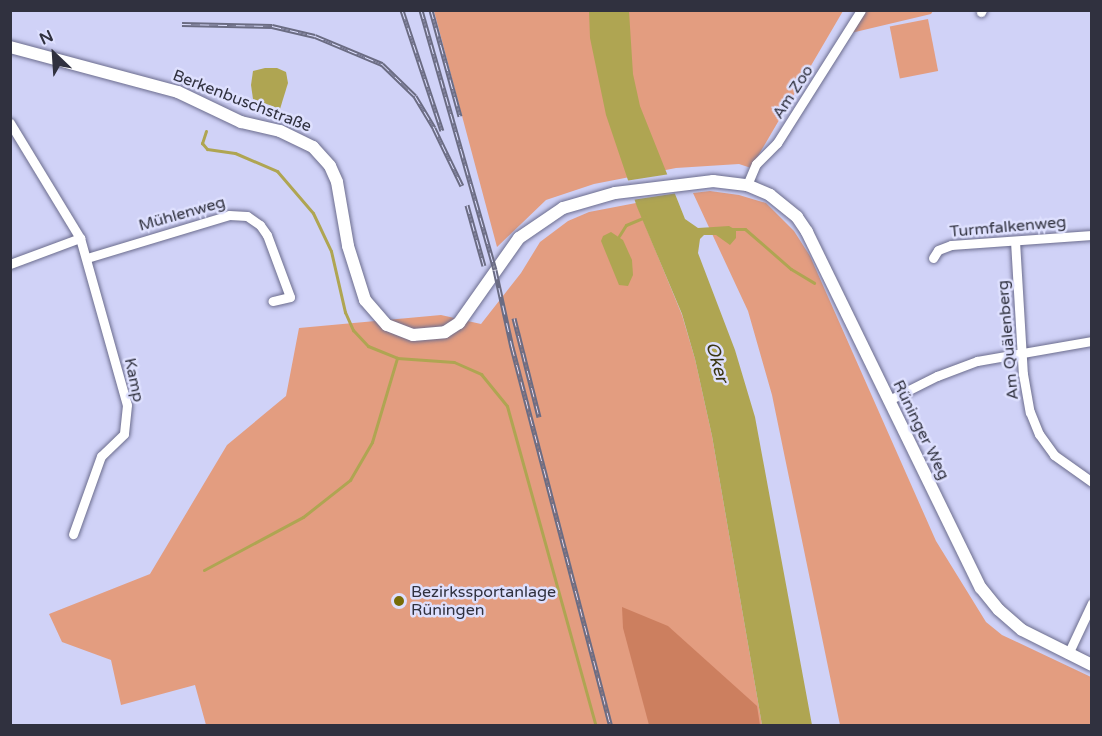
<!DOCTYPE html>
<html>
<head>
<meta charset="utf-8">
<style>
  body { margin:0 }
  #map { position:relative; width:1102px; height:736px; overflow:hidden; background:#d0d2f7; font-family:"Varela Round",sans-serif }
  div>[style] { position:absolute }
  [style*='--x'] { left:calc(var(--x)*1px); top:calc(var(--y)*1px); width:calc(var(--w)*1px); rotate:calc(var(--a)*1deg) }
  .green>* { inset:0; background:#e39d80; transform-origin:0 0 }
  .forest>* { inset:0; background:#cc7f5f }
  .water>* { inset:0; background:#afa552 }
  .pier>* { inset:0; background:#d0d2f7 }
  .stream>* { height:3px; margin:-1.5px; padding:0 1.5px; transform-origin:1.5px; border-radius:1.5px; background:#afa552 }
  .roads { filter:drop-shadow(0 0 2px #6b6c8d) drop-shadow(0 0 2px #6b6c8d) }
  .minor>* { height:9px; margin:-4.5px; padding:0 4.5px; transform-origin:4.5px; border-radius:4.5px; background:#fff }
  .tertiary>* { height:12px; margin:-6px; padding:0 6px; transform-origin:6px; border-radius:6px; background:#fff }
  .rail>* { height:5px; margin-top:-2.5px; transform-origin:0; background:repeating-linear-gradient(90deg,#dee0fe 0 9px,#6b6c83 0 18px); box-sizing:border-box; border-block:2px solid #6b6c83 }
  .dots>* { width:16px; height:16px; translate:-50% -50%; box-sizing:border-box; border:3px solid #dee0fe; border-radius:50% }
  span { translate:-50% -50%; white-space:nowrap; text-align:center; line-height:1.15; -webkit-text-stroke:5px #dee0fe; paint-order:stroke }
  .street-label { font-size:16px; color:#30313f }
  .poi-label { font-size:16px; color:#30313f }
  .left { translate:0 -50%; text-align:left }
  .water-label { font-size:18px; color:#3b3612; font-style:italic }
  .frame { position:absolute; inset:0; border:12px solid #30313f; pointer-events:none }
  .north { position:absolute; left:24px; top:24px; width:60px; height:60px; -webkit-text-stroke:4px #dee0fe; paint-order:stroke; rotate:335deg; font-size:16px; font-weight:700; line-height:24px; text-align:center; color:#30313f }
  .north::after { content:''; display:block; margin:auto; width:21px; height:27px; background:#30313f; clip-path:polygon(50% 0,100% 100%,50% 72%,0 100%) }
</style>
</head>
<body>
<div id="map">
  <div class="green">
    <div style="clip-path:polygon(434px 11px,843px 11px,751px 168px,739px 164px,676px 168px,594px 184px,546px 200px,497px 247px)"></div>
    <div style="clip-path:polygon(864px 11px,933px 11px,931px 14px,851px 33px)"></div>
    <div style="left:928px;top:19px;width:53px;height:39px;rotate:79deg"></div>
    <div style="clip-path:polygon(710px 191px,739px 195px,766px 203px,794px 231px,810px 256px,936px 541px,986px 622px,1002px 635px,1091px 677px,1091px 725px,840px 725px,772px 395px,748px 311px,693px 193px)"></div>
    <div style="clip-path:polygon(636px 203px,682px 315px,695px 359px,712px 436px,762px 725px,206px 725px,195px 685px,121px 705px,111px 660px,62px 642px,49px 614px,150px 574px,227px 445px,286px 396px,299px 328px,441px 315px,481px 324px,521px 273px,540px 242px,568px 221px,589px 212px)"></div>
  </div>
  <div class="forest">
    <div style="clip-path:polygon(622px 607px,668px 626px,757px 706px,760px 725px,649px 725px,623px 628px)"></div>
  </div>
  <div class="water">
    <div style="clip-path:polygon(589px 11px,629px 11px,633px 74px,640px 106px,685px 219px,698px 228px,729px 226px,736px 230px,736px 238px,730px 245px,716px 235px,704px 235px,700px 239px,698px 253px,735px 350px,755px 417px,812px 725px,762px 725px,712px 436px,695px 359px,682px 314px,637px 207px,606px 115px,590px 38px)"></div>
    <div style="clip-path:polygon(265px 68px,277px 68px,286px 72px,288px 83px,280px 109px,253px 99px,251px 85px,253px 71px)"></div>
    <div style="clip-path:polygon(611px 232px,623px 240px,632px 260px,633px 275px,628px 286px,619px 285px,601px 241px,603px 236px)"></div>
  </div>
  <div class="pier">
    <div style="clip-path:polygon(670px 174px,678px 193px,632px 200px,625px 181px)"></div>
  </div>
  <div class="stream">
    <div style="--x:206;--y:131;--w:13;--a:108"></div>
    <div style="--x:202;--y:143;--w:8;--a:50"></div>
    <div style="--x:207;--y:149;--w:28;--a:8"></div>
    <div style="--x:235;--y:153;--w:46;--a:23.2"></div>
    <div style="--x:277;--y:171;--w:55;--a:49.4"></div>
    <div style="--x:313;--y:213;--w:42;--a:64.7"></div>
    <div style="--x:331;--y:251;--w:63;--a:77.1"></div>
    <div style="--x:345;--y:312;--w:20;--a:66"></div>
    <div style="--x:353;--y:330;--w:22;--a:47"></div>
    <div style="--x:368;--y:346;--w:31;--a:22"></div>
    <div style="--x:397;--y:358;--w:57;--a:4"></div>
    <div style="--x:454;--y:362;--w:30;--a:24"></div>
    <div style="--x:481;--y:374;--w:41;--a:50.9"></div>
    <div style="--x:507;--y:406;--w:332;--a:74.5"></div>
    <div style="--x:732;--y:229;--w:13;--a:0"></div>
    <div style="--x:745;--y:229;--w:61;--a:41"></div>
    <div style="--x:791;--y:269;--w:27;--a:31"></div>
    <div style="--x:619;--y:236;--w:13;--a:-58"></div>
    <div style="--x:626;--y:225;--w:21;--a:-23"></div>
    <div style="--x:204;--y:570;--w:112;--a:-28.2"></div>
    <div style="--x:303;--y:517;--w:60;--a:-38.2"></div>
    <div style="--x:350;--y:480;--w:44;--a:-59.9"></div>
    <div style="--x:372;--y:442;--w:88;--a:-73.4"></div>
  </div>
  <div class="roads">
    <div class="minor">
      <div style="--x:981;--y:12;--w:2;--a:-63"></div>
      <div style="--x:10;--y:123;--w:135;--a:58.7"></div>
      <div style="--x:80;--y:238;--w:173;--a:74.3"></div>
      <div style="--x:127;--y:405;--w:29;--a:96"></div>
      <div style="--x:124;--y:434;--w:32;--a:136"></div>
      <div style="--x:101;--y:456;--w:83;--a:109.7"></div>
      <div style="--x:747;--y:185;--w:23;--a:-67"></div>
      <div style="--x:756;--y:164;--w:30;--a:-45"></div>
      <div style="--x:777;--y:143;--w:157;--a:-57.7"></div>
      <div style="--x:1015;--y:241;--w:133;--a:86.6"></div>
      <div style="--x:1023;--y:374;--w:39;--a:80"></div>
      <div style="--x:1030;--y:412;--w:24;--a:68"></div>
      <div style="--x:1039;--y:434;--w:26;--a:54"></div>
      <div style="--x:1054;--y:455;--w:47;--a:35.4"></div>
      <div style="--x:87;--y:258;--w:148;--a:-16.8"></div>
      <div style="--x:229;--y:215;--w:18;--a:3"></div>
      <div style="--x:247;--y:216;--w:16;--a:35"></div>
      <div style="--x:260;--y:225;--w:12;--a:55"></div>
      <div style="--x:267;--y:235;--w:66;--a:69.6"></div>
      <div style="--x:290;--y:297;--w:18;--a:167"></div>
      <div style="--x:933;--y:258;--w:9;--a:-58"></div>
      <div style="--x:938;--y:250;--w:14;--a:-21"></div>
      <div style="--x:951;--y:245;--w:141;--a:-4.1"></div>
      <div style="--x:10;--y:264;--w:75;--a:-20.4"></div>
      <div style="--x:889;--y:400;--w:54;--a:-26.6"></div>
      <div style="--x:937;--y:376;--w:43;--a:-20.6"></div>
      <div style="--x:977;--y:361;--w:117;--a:-9.9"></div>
      <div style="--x:1068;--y:654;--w:56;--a:-64.8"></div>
    </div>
    <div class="tertiary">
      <div style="--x:10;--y:47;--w:174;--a:15"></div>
      <div style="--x:178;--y:92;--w:70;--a:25.5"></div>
      <div style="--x:241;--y:122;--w:40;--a:13"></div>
      <div style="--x:280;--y:131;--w:37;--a:26"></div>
      <div style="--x:313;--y:147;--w:25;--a:48"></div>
      <div style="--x:330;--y:166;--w:17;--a:66"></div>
      <div style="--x:337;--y:182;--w:65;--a:80.2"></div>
      <div style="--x:348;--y:246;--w:57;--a:72.5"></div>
      <div style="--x:365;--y:300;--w:33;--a:49"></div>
      <div style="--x:387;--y:325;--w:28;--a:21"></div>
      <div style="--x:413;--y:335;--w:32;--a:-5"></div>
      <div style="--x:445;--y:332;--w:17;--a:-33"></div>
      <div style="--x:459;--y:323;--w:104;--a:-54.8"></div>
      <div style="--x:519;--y:238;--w:53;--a:-34.3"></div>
      <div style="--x:563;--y:208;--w:54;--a:-16.1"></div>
      <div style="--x:615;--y:193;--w:99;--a:-7"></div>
      <div style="--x:713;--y:181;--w:34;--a:7"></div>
      <div style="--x:747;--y:185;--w:25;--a:23"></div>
      <div style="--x:770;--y:195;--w:35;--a:39"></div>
      <div style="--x:797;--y:217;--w:18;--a:56"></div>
      <div style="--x:807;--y:232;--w:396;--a:64"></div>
      <div style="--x:981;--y:588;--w:28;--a:51"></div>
      <div style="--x:999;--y:610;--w:30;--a:41"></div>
      <div style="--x:1022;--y:630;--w:78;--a:26.6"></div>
    </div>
  </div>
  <div class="rail">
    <div style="--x:402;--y:10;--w:127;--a:71.7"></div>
    <div style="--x:421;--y:10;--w:270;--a:74.1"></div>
    <div style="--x:495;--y:270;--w:79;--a:77.6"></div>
    <div style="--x:512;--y:347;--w:392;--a:75.4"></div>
    <div style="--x:431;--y:10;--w:110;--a:74.7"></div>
    <div style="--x:182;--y:24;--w:90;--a:1.3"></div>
    <div style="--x:272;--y:26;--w:44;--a:13.1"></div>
    <div style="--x:315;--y:36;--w:73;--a:22.7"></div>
    <div style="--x:382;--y:64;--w:46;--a:44.1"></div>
    <div style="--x:415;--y:96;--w:37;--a:59"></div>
    <div style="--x:434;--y:128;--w:64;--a:64.2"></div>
    <div style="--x:467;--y:205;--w:63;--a:74.4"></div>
    <div style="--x:514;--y:318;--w:102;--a:75.8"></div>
  </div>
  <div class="dots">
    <div style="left:399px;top:601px;background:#766c07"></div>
  </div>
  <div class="street-label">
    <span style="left:793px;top:92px;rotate:-57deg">Am Zoo</span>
    <span style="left:242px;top:101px;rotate:21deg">Berkenbuschstraße</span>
    <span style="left:182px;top:214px;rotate:-16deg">Mühlenweg</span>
    <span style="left:1008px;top:227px;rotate:-5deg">Turmfalkenweg</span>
    <span style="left:1008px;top:340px;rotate:-95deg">Am Quälenberg</span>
    <span style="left:134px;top:380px;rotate:78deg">Kamp</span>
    <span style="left:921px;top:430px;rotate:64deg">Rüninger Weg</span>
  </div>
  <div class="poi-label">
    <span class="left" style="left:411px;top:601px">Bezirkssportanlage<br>Rüningen</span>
  </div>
  <div class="water-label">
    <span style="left:717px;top:362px;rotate:74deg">Oker</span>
  </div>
  <div class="frame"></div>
  <div class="north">N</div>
</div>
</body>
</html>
